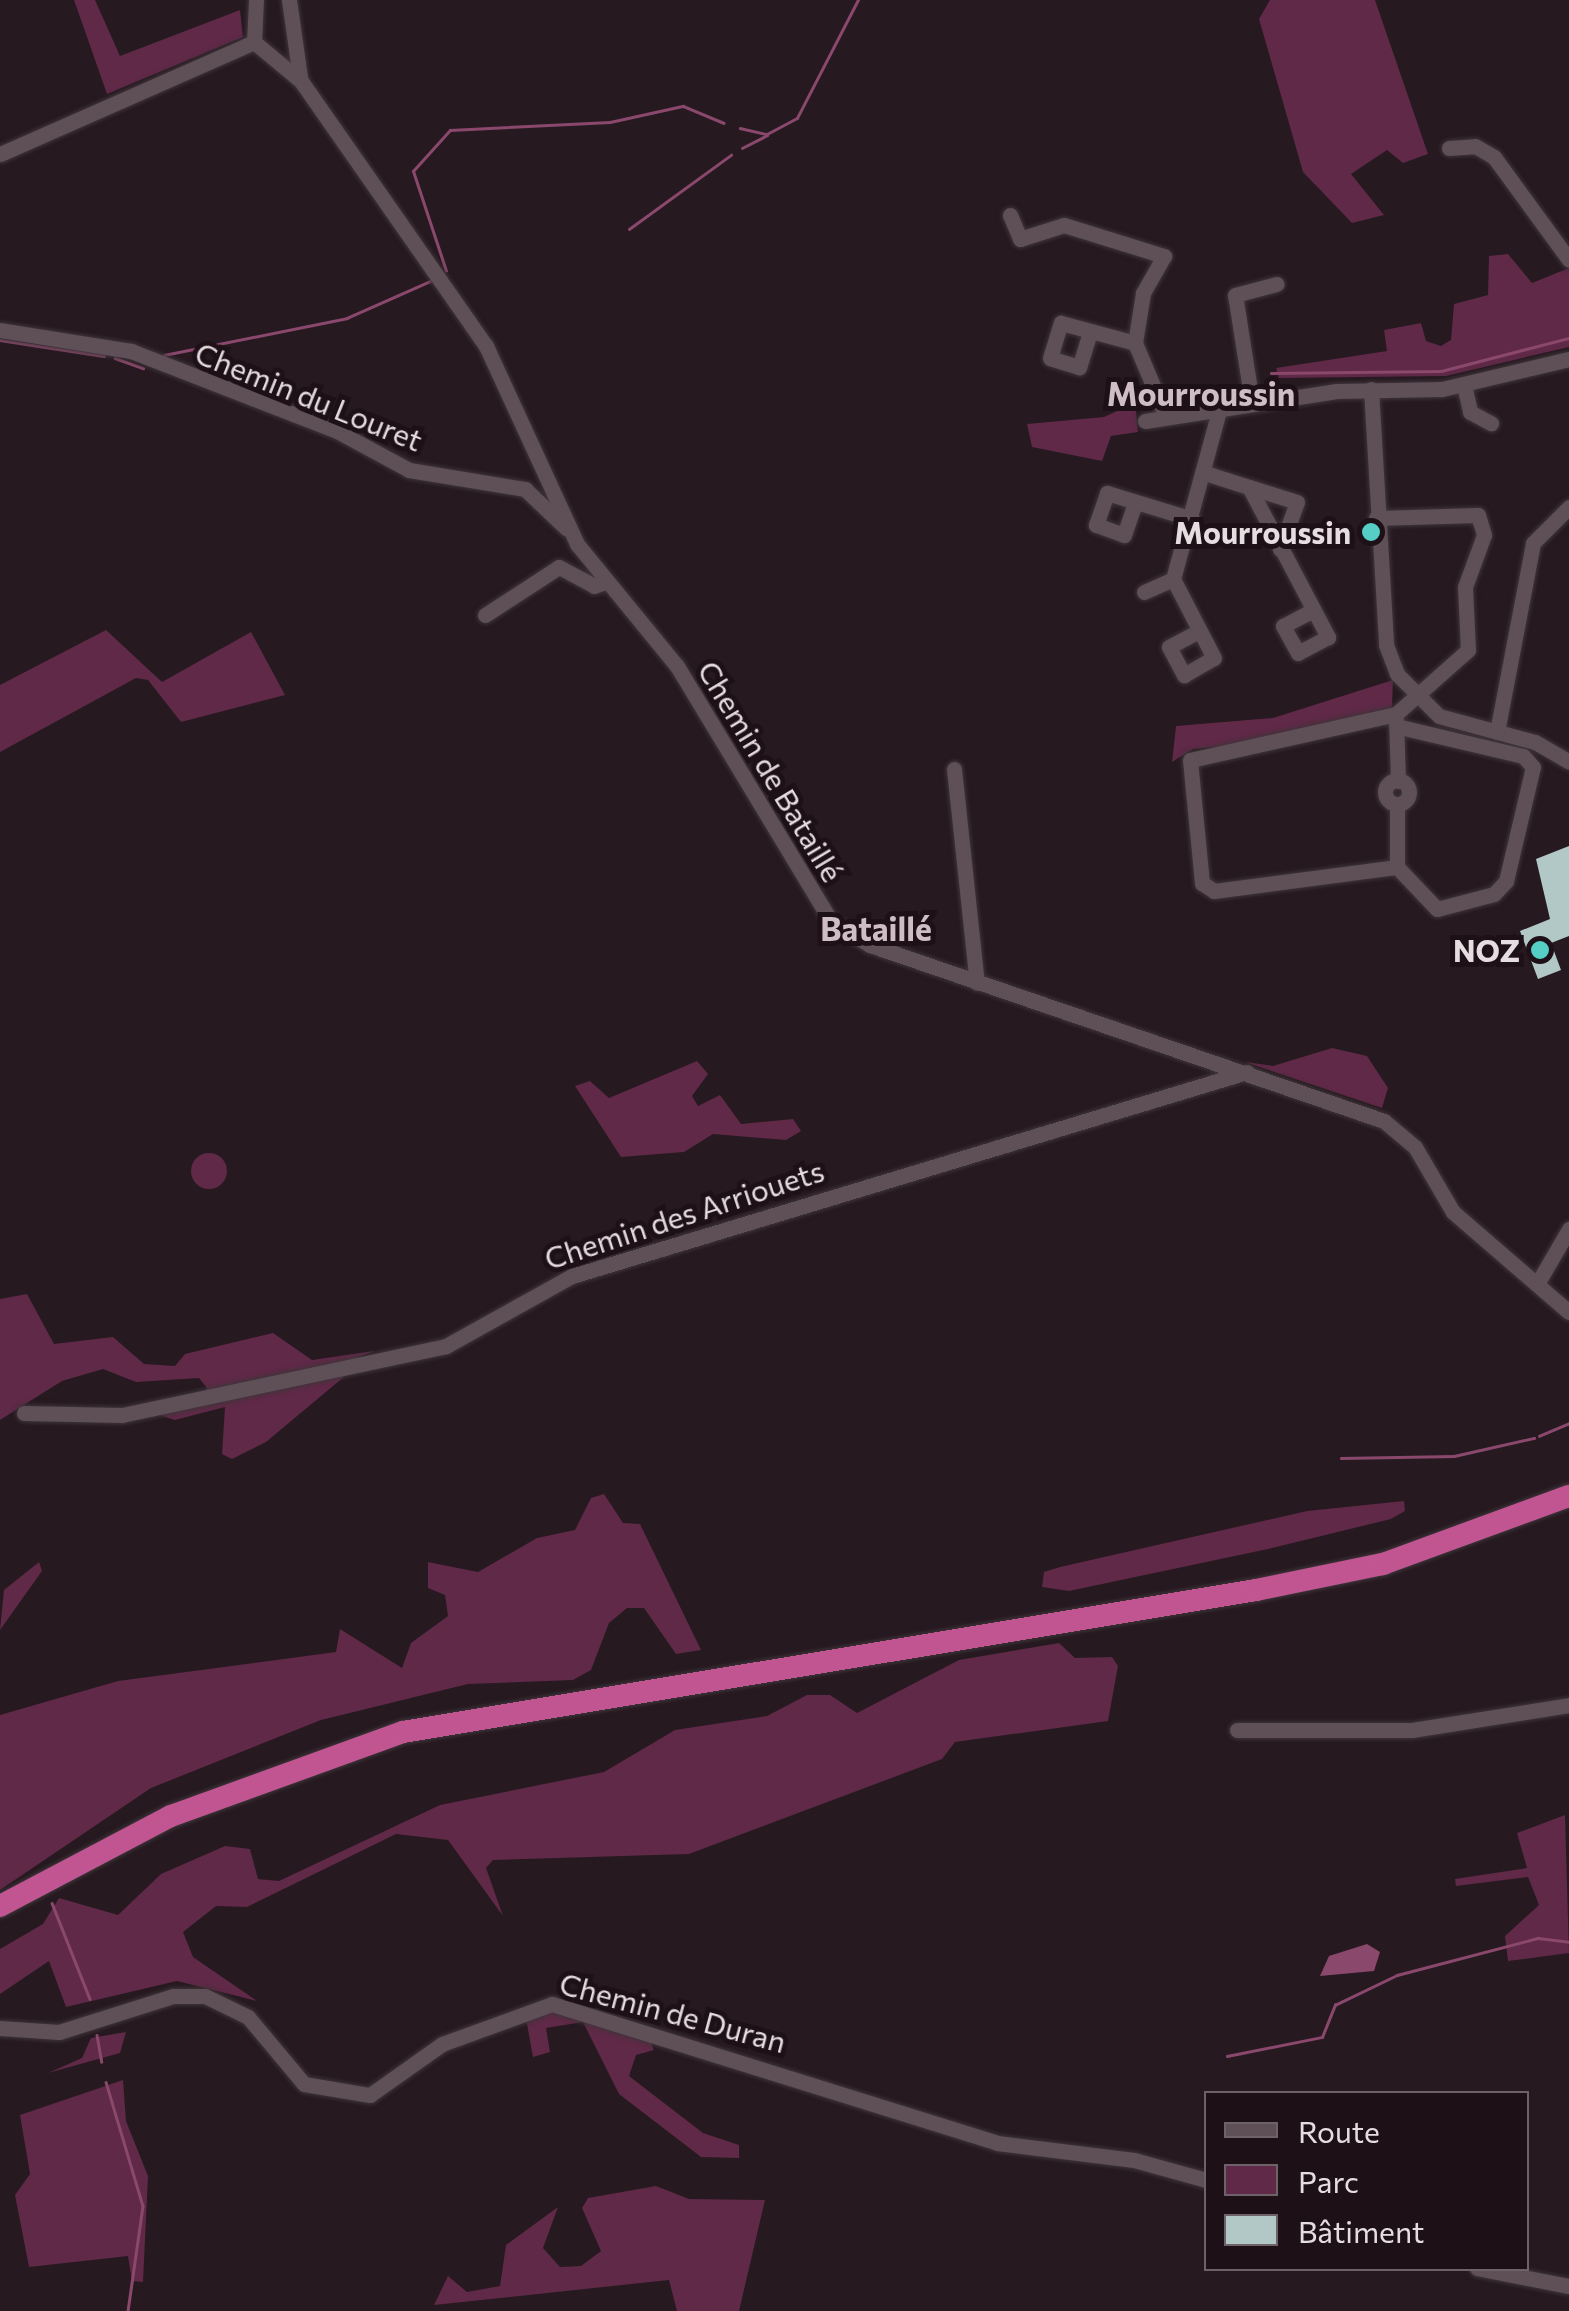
<!DOCTYPE html>
<html>
<head>
<meta charset="utf-8">
<style>
  body { margin:0 }
  #map { position:relative; width:1569px; height:2311px; overflow:hidden; background:#261920; font-family:Commissioner,sans-serif }
  div>[style] { position:absolute }
  [style*='--x'] { left:calc(var(--x)*1px); top:calc(var(--y)*1px); width:calc(var(--w)*1px); rotate:calc(var(--a)*1deg) }
  .green>* { inset:0; background:#5f2947 }
  .round { border-radius:50% }
  .water>* { inset:0; background:#8a486c }
  .stream>* { height:2.5px; margin:-1.25px; padding:0 1.25px; transform-origin:1.25px; border-radius:1.25px; background:#8a486c }
  .building>* { inset:0; background:#b2c8c6 }
  .roads { filter:drop-shadow(0 0 2px #3e3539) drop-shadow(0 0 2px #3e3539) }
  .minor>* { height:15px; margin:-7.5px; padding:0 7.5px; transform-origin:7.5px; border-radius:7.5px; background:#5f4f57 }
  .minor>.ring { margin:-7.5px; padding:0; box-sizing:content-box; background:none; border:15px solid #5f4f57; border-radius:50% }
  .highway>* { height:22px; margin:-11px; padding:0 11px; transform-origin:11px; border-radius:11px; background:#c15592 }
  .dots>* { width:28px; height:28px; translate:-50% -50%; box-sizing:border-box; border:5px solid #1d1017; border-radius:50% }
  span { translate:-50% -50%; white-space:nowrap; text-align:center; line-height:1.15; -webkit-text-stroke:10px #1d1017; paint-order:stroke }
  .street-label { font-size:30px; color:#e6dde1 }
  .poi-label { font-size:30px; color:#e6dde1; font-weight:700 }
  .right { translate:-100% -50%; text-align:right }
  .neighbourhood-label { font-size:32px; color:#cfbdc5; font-weight:700 }
  .legend { position:absolute; left:1204px; top:2091px; width:325px; height:180px; box-sizing:border-box; background:#1d1017; border:2px solid #6d6268; margin:0; padding:12px 18px; list-style:none; font-size:30px; color:#e6dde1 }
  .legend li { display:flex; align-items:center; gap:20px; height:50px }
  .legend b { width:50px; border:2px solid #6d6268 }
</style>
</head>
<body>
<div id="map">
  <div class="green">
    <div style="clip-path:polygon(74px 0,95px 0,120px 56px,240px 10px,243px 37px,107px 94px)"></div>
    <div style="clip-path:polygon(1270px 0,1375px 0,1428px 154px,1403px 163px,1387px 150px,1351px 174px,1384px 215px,1352px 223px,1303px 172px,1259px 19px)"></div>
    <div style="clip-path:polygon(1508px 254px,1532px 283px,1569px 268px,1569px 347px,1446px 376px,1279px 378px,1276px 368px,1387px 351px,1384px 330px,1421px 323px,1426px 341px,1441px 346px,1451px 340px,1454px 304px,1488px 295px,1489px 256px)"></div>
    <div style="clip-path:polygon(1147px 397px,1136px 410px,1138px 432px,1111px 436px,1102px 461px,1032px 447px,1027px 424px,1104px 417px)"></div>
    <div style="clip-path:polygon(106px 630px,162px 682px,251px 632px,285px 695px,181px 722px,148px 680px,136px 678px,0 752px,0 685px)"></div>
    <div style="clip-path:polygon(1393px 680px,1392px 707px,1256px 743px,1193px 749px,1172px 762px,1176px 726px,1273px 718px)"></div>
    <div style="clip-path:polygon(1332px 1048px,1367px 1056px,1388px 1088px,1382px 1108px,1245px 1062px,1273px 1066px)"></div>
    <div style="clip-path:polygon(697px 1061px,708px 1074px,692px 1096px,698px 1106px,720px 1095px,741px 1124px,793px 1119px,801px 1131px,786px 1140px,713px 1134px,684px 1152px,621px 1157px,575px 1086px,590px 1081px,609px 1098px)"></div>
    <div class="round" style="left:191px;top:1153px;width:36px;height:36px"></div>
    <div style="clip-path:polygon(27px 1294px,54px 1344px,113px 1337px,144px 1364px,175px 1366px,185px 1354px,273px 1333px,312px 1360px,374px 1351px,354px 1359px,351px 1371px,266px 1442px,232px 1459px,222px 1454px,225px 1407px,175px 1420px,156px 1414px,196px 1405px,207px 1388px,199px 1378px,136px 1382px,103px 1369px,62px 1381px,0 1420px,0 1299px)"></div>
    <div style="clip-path:polygon(604px 1494px,623px 1523px,640px 1524px,701px 1650px,676px 1654px,644px 1608px,627px 1608px,609px 1623px,591px 1670px,573px 1680px,468px 1684px,321px 1720px,151px 1788px,0 1890px,0 1715px,118px 1681px,336px 1652px,340px 1629px,402px 1668px,411px 1643px,448px 1616px,445px 1595px,428px 1588px,428px 1562px,478px 1572px,537px 1538px,575px 1530px,591px 1498px)"></div>
    <div style="clip-path:polygon(1404px 1501px,1405px 1511px,1391px 1519px,1268px 1549px,1069px 1591px,1042px 1587px,1044px 1572px,1060px 1567px,1307px 1511px)"></div>
    <div style="clip-path:polygon(39px 1562px,42px 1571px,0 1630px,4px 1590px)"></div>
    <div style="clip-path:polygon(1059px 1643px,1075px 1658px,1112px 1657px,1118px 1666px,1108px 1721px,955px 1742px,942px 1759px,689px 1854px,493px 1860px,486px 1868px,503px 1916px,448px 1840px,396px 1834px,247px 1907px,216px 1906px,183px 1932px,193px 1957px,257px 2001px,177px 1981px,66px 2007px,49px 1961px,0 1994px,0 1949px,43px 1924px,59px 1898px,118px 1915px,161px 1874px,225px 1846px,250px 1849px,258px 1879px,279px 1881px,440px 1805px,604px 1772px,675px 1730px,767px 1716px,807px 1695px,830px 1695px,857px 1713px,959px 1660px)"></div>
    <div style="clip-path:polygon(1565px 1815px,1569px 1953px,1508px 1961px,1505px 1936px,1539px 1905px,1528px 1877px,1456px 1886px,1455px 1879px,1527px 1868px,1517px 1833px)"></div>
    <div style="clip-path:polygon(542px 2008px,650px 2041px,654px 2050px,636px 2055px,629px 2076px,703px 2133px,739px 2145px,739px 2158px,701px 2157px,619px 2094px,583px 2022px,546px 2028px,550px 2052px,533px 2057px,525px 2013px)"></div>
    <div style="clip-path:polygon(126px 2032px,120px 2053px,48px 2073px,82px 2058px,91px 2038px)"></div>
    <div style="clip-path:polygon(123px 2080px,126px 2121px,148px 2176px,143px 2282px,132px 2281px,128px 2256px,29px 2267px,15px 2195px,30px 2174px,20px 2115px)"></div>
    <div style="clip-path:polygon(656px 2186px,689px 2199px,765px 2200px,739px 2311px,677px 2311px,669px 2280px,434px 2305px,448px 2276px,467px 2292px,500px 2286px,506px 2245px,558px 2207px,543px 2248px,560px 2267px,581px 2266px,601px 2251px,582px 2208px,588px 2198px)"></div>
  </div>
  <div class="water">
    <div style="clip-path:polygon(1367px 1944px,1380px 1952px,1374px 1971px,1320px 1976px,1329px 1956px)"></div>
  </div>
  <div class="stream">
    <div style="--x:740;--y:128;--w:28;--a:13"></div>
    <div style="--x:767;--y:134;--w:34;--a:-28"></div>
    <div style="--x:797;--y:118;--w:133;--a:-62.7"></div>
    <div style="--x:742;--y:148;--w:28;--a:-27"></div>
    <div style="--x:629;--y:229;--w:126;--a:-36"></div>
    <div style="--x:446;--y:271;--w:105;--a:-108.3"></div>
    <div style="--x:413;--y:171;--w:55;--a:-47.9"></div>
    <div style="--x:450;--y:130;--w:160;--a:-2.9"></div>
    <div style="--x:610;--y:122;--w:75;--a:-12.4"></div>
    <div style="--x:683;--y:106;--w:44;--a:22.5"></div>
    <div style="--x:0;--y:340;--w:105;--a:8.7"></div>
    <div style="--x:164;--y:355;--w:187;--a:-11.4"></div>
    <div style="--x:347;--y:318;--w:91;--a:-24"></div>
    <div style="--x:115;--y:358;--w:30;--a:20"></div>
    <div style="--x:1271;--y:373;--w:170;--a:-0.7"></div>
    <div style="--x:1441;--y:371;--w:132;--a:-14.5"></div>
    <div style="--x:1539;--y:1436;--w:33;--a:-23"></div>
    <div style="--x:1341;--y:1458;--w:113;--a:-1"></div>
    <div style="--x:1454;--y:1456;--w:82;--a:-12.7"></div>
    <div style="--x:52;--y:1903;--w:103;--a:68.4"></div>
    <div style="--x:97;--y:2035;--w:27;--a:80"></div>
    <div style="--x:1227;--y:2056;--w:97;--a:-11.3"></div>
    <div style="--x:1322;--y:2037;--w:35;--a:-68"></div>
    <div style="--x:1335;--y:2005;--w:69;--a:-25.8"></div>
    <div style="--x:1397;--y:1975;--w:146;--a:-14.7"></div>
    <div style="--x:1538;--y:1938;--w:31;--a:7"></div>
    <div style="--x:106;--y:2082;--w:129;--a:73.4"></div>
    <div style="--x:143;--y:2206;--w:106;--a:98.1"></div>
  </div>
  <div class="building">
    <div style="clip-path:polygon(1569px 846px,1569px 936px,1551px 943px,1561px 970px,1538px 979px,1520px 931px,1550px 919px,1536px 859px)"></div>
  </div>
  <div class="roads">
    <div class="minor">
      <div style="--x:256;--y:0;--w:42;--a:92.7"></div>
      <div style="--x:254;--y:42;--w:61;--a:39.7"></div>
      <div style="--x:301;--y:81;--w:323;--a:55.1"></div>
      <div style="--x:486;--y:346;--w:218;--a:65.3"></div>
      <div style="--x:577;--y:544;--w:158;--a:50.7"></div>
      <div style="--x:677;--y:666;--w:298;--a:58.9"></div>
      <div style="--x:831;--y:921;--w:46;--a:31.6"></div>
      <div style="--x:870;--y:945;--w:543;--a:18.9"></div>
      <div style="--x:1384;--y:1121;--w:40;--a:40"></div>
      <div style="--x:1415;--y:1147;--w:75;--a:59.7"></div>
      <div style="--x:1453;--y:1212;--w:153;--a:40.8"></div>
      <div style="--x:289;--y:0;--w:78;--a:81.9"></div>
      <div style="--x:1449;--y:148;--w:26;--a:-4"></div>
      <div style="--x:1475;--y:146;--w:22;--a:30"></div>
      <div style="--x:1494;--y:157;--w:127;--a:53.9"></div>
      <div style="--x:0;--y:154;--w:278;--a:-23.8"></div>
      <div style="--x:1010;--y:215;--w:26;--a:67"></div>
      <div style="--x:1020;--y:239;--w:46;--a:-17.7"></div>
      <div style="--x:1064;--y:225;--w:105;--a:17.2"></div>
      <div style="--x:1164;--y:256;--w:43;--a:119.6"></div>
      <div style="--x:1143;--y:293;--w:51;--a:99.1"></div>
      <div style="--x:1135;--y:343;--w:77;--a:67.1"></div>
      <div style="--x:0;--y:330;--w:133;--a:9.1"></div>
      <div style="--x:131;--y:351;--w:219;--a:21.2"></div>
      <div style="--x:335;--y:430;--w:84;--a:28.4"></div>
      <div style="--x:409;--y:470;--w:118;--a:9.3"></div>
      <div style="--x:525;--y:489;--w:57;--a:43.6"></div>
      <div style="--x:1090;--y:332;--w:37;--a:107"></div>
      <div style="--x:1079;--y:367;--w:30;--a:-163"></div>
      <div style="--x:1050;--y:358;--w:37;--a:-73"></div>
      <div style="--x:1061;--y:323;--w:77;--a:15.1"></div>
      <div style="--x:1464;--y:385;--w:28;--a:77"></div>
      <div style="--x:1470;--y:412;--w:24;--a:28"></div>
      <div style="--x:1371;--y:389;--w:256;--a:86.6"></div>
      <div style="--x:1386;--y:645;--w:31;--a:69"></div>
      <div style="--x:1397;--y:674;--w:59;--a:45"></div>
      <div style="--x:1439;--y:716;--w:99;--a:15.2"></div>
      <div style="--x:1535;--y:742;--w:39;--a:30"></div>
      <div style="--x:1252;--y:402;--w:108;--a:-99"></div>
      <div style="--x:1235;--y:295;--w:43;--a:-14.7"></div>
      <div style="--x:1145;--y:421;--w:194;--a:-8.9"></div>
      <div style="--x:1337;--y:391;--w:105;--a:-1.1"></div>
      <div style="--x:1442;--y:389;--w:130;--a:-13.3"></div>
      <div style="--x:1205;--y:473;--w:46;--a:17.7"></div>
      <div style="--x:1249;--y:487;--w:170;--a:62.2"></div>
      <div style="--x:1328;--y:637;--w:34;--a:152"></div>
      <div style="--x:1298;--y:653;--w:31;--a:-119"></div>
      <div style="--x:1283;--y:626;--w:34;--a:-28"></div>
      <div style="--x:1249;--y:487;--w:50;--a:17.4"></div>
      <div style="--x:1297;--y:502;--w:50;--a:109.9"></div>
      <div style="--x:1135;--y:503;--w:34;--a:109"></div>
      <div style="--x:1124;--y:535;--w:30;--a:-160"></div>
      <div style="--x:1096;--y:525;--w:34;--a:-71"></div>
      <div style="--x:1107;--y:493;--w:89;--a:17"></div>
      <div style="--x:1376;--y:518;--w:102;--a:-1.7"></div>
      <div style="--x:1478;--y:515;--w:21;--a:73"></div>
      <div style="--x:1484;--y:535;--w:55;--a:110.1"></div>
      <div style="--x:1465;--y:587;--w:63;--a:87.3"></div>
      <div style="--x:1468;--y:650;--w:96;--a:138.4"></div>
      <div style="--x:1396;--y:714;--w:211;--a:167.4"></div>
      <div style="--x:1190;--y:760;--w:124;--a:84.4"></div>
      <div style="--x:1202;--y:883;--w:14;--a:34"></div>
      <div style="--x:1214;--y:891;--w:185;--a:-7.5"></div>
      <div style="--x:1397;--y:867;--w:58;--a:46.4"></div>
      <div style="--x:1437;--y:909;--w:59;--a:-14.7"></div>
      <div style="--x:1494;--y:894;--w:18;--a:-47"></div>
      <div style="--x:1506;--y:881;--w:117;--a:-76.7"></div>
      <div style="--x:1533;--y:767;--w:15;--a:-132"></div>
      <div style="--x:1523;--y:756;--w:130;--a:-166.7"></div>
      <div style="--x:1144;--y:592;--w:32;--a:-24"></div>
      <div style="--x:485;--y:615;--w:88;--a:-33"></div>
      <div style="--x:559;--y:567;--w:40;--a:28"></div>
      <div style="--x:594;--y:586;--w:12;--a:-20"></div>
      <div style="--x:1199;--y:631;--w:34;--a:152"></div>
      <div style="--x:1169;--y:647;--w:32;--a:62"></div>
      <div style="--x:1184;--y:675;--w:34;--a:-30"></div>
      <div style="--x:1214;--y:658;--w:89;--a:-117.4"></div>
      <div style="--x:1173;--y:579;--w:174;--a:-74.7"></div>
      <div style="--x:1396;--y:720;--w:61;--a:88.1"></div>
      <div style="--x:1497;--y:732;--w:192;--a:-79.2"></div>
      <div style="--x:1533;--y:543;--w:51;--a:-45"></div>
      <div style="--x:954;--y:769;--w:215;--a:83.9"></div>
      <div class="ring" style="left:1385px;top:780px;width:9px;height:9px"></div>
      <div style="--x:1397;--y:804;--w:63;--a:90"></div>
      <div style="--x:1537;--y:1284;--w:64;--a:-59.8"></div>
      <div style="--x:24;--y:1413;--w:98;--a:1.2"></div>
      <div style="--x:122;--y:1415;--w:331;--a:-12"></div>
      <div style="--x:446;--y:1346;--w:144;--a:-29.1"></div>
      <div style="--x:572;--y:1276;--w:705;--a:-16.82"></div>
      <div style="--x:1237;--y:1730;--w:175;--a:0"></div>
      <div style="--x:1412;--y:1730;--w:159;--a:-9"></div>
      <div style="--x:0;--y:2028;--w:59;--a:3.9"></div>
      <div style="--x:59;--y:2032;--w:120;--a:-17.5"></div>
      <div style="--x:173;--y:1996;--w:32;--a:0"></div>
      <div style="--x:205;--y:1996;--w:48;--a:26"></div>
      <div style="--x:248;--y:2017;--w:87;--a:50.1"></div>
      <div style="--x:304;--y:2084;--w:67;--a:9.5"></div>
      <div style="--x:370;--y:2095;--w:88;--a:-35.3"></div>
      <div style="--x:442;--y:2044;--w:117;--a:-20"></div>
      <div style="--x:552;--y:2004;--w:466;--a:17.3"></div>
      <div style="--x:997;--y:2143;--w:138;--a:7.1"></div>
      <div style="--x:1134;--y:2160;--w:75;--a:15.5"></div>
      <div style="--x:1477;--y:2268;--w:94;--a:11.1"></div>
    </div>
    <div class="highway">
      <div style="--x:0;--y:1906;--w:193;--a:-27.8"></div>
      <div style="--x:171;--y:1816;--w:247;--a:-19.9"></div>
      <div style="--x:403;--y:1732;--w:865;--a:-9.45"></div>
      <div style="--x:1256;--y:1590;--w:130;--a:-11.6"></div>
      <div style="--x:1383;--y:1564;--w:198;--a:-20.1"></div>
    </div>
  </div>
  <div class="dots">
    <div style="left:1371px;top:532px;background:#55cec5"></div>
    <div style="left:1540px;top:950px;background:#55cec5"></div>
  </div>
  <div class="street-label">
    <span style="left:309px;top:396px;rotate:22deg">Chemin du Louret</span>
    <span style="left:771px;top:771px;rotate:59deg">Chemin de Bataillé</span>
    <span style="left:684px;top:1214px;rotate:-18deg">Chemin des Arriouets</span>
    <span style="left:673px;top:2012px;rotate:15deg">Chemin de Duran</span>
  </div>
  <div class="poi-label">
    <span class="right" style="left:1351px;top:532px">Mourroussin</span>
    <span class="right" style="left:1520px;top:950px">NOZ</span>
  </div>
  <div class="neighbourhood-label">
    <span style="left:1201px;top:393px">Mourroussin</span>
    <span style="left:876px;top:928px">Bataillé</span>
  </div>
  <ul class="legend">
  <li><b style="height:12px;background:#5f4f57"></b>Route</li>
  <li><b style="height:28px;background:#5f2947"></b>Parc</li>
  <li><b style="height:28px;background:#b2c8c6"></b>Bâtiment</li>
  </ul>
</div>
</body>
</html>
